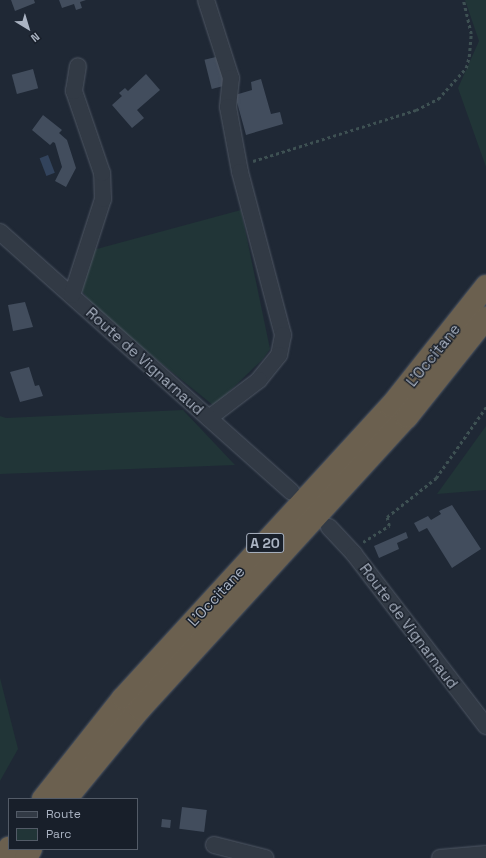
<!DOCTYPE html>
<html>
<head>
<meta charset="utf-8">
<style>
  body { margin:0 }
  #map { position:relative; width:486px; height:858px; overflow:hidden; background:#1f2835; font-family:"Space Grotesk",sans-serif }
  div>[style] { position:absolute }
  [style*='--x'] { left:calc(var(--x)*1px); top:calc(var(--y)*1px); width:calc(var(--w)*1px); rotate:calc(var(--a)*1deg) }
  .green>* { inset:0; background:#213537 }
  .water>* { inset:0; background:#32435c; transform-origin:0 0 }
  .building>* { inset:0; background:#424d5d; transform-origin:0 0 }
  .path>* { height:2.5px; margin-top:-1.25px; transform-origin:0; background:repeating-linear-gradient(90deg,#3e5153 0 3px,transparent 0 6px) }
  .roads { filter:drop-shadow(0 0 1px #4f5764) drop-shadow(0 0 1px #4f5764) }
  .minor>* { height:16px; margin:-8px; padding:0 8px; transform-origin:8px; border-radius:8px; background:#323a45 }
  .highway>* { height:22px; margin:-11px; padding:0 11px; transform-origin:11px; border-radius:11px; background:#6b604f }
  span { translate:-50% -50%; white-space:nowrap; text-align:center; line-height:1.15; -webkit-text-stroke:3px #181f2a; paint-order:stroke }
  .shield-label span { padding:1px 3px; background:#181f2a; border:1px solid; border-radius:3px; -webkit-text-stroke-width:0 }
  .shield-label { font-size:14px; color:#abb4c3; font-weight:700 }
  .street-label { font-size:15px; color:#abb4c3 }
  .legend { position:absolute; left:8px; top:798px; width:130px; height:52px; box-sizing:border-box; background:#181f2a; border:1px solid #535b67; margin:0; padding:5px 7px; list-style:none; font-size:12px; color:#abb4c3 }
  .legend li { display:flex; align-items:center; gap:8px; height:20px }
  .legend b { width:20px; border:1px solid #535b67 }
  .north { position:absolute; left:8px; top:8px; width:40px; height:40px; -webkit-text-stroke:3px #181f2a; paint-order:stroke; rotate:142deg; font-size:11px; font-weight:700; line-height:16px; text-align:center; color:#abb4c3 }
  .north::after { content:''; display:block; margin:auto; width:14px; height:18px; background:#abb4c3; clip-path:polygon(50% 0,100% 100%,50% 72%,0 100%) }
</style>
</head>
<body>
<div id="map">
  <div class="green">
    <div style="clip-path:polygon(465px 0,486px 0,486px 167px,458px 88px,479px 41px)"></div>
    <div style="clip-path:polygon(241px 210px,270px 349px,263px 359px,214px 406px,99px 313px,82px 291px,93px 250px)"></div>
    <div style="clip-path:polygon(183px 410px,235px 465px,0 474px,0 416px,6px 418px)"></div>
    <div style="clip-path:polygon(486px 426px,486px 490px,437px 494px)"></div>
    <div style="clip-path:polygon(0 678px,18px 749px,0 781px)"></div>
  </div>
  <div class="water">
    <div style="left:48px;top:155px;width:19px;height:9px;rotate:69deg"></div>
  </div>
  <div class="building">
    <div style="clip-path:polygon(11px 0,34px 0,35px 3px,15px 11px)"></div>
    <div style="clip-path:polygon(59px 0,86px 0,80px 2px,82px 8px,76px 10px,74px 4px,62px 8px)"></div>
    <div style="left:220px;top:56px;width:30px;height:16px;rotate:76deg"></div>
    <div style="left:33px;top:69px;width:20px;height:22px;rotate:75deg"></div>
    <div style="clip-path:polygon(146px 74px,160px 90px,137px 110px,144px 118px,132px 128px,112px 105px,122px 96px,119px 93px,125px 88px,128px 91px)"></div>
    <div style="clip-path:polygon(261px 79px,271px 114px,280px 112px,283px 124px,246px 135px,235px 95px,252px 90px,251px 82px)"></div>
    <div style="clip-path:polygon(43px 115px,62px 130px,59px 133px,67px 140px,76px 168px,66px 187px,55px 181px,62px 167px,55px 143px,53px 142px,50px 145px,32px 130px)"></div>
    <div style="clip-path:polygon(25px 302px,33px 327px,13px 331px,8px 305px)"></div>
    <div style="clip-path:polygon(29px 367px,35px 386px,39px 385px,43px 396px,20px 402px,10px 372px)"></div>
    <div style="clip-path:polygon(452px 505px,481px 549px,452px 568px,427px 528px,419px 532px,414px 523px,428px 516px,431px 520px,441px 514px,439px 511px)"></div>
    <div style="clip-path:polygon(406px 532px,408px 538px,397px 543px,399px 549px,379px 558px,374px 546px)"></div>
    <div style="left:182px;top:807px;width:25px;height:22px;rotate:7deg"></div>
    <div style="left:162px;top:819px;width:9px;height:8px;rotate:6deg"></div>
  </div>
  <div class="path">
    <div style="--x:253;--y:161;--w:171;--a:-17.4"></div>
    <div style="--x:416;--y:110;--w:25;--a:-27"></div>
    <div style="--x:438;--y:99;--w:42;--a:-47.9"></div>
    <div style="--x:466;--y:68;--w:11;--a:-75"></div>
    <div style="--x:469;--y:57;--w:23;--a:-85"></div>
    <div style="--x:471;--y:34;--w:35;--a:-103"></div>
    <div style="--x:363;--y:542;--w:31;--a:-32"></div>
    <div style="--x:389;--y:526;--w:9;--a:-103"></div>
    <div style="--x:387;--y:517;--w:63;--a:-38.5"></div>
    <div style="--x:436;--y:478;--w:87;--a:-54.8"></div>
  </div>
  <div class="roads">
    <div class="minor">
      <div style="--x:206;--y:0;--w:82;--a:72.2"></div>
      <div style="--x:231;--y:78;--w:29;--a:96"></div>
      <div style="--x:228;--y:107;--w:66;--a:79.5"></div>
      <div style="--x:240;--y:172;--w:169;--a:75.2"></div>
      <div style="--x:283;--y:335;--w:20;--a:101"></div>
      <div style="--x:279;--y:355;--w:32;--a:129"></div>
      <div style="--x:259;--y:380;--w:63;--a:142.8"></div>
      <div style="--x:0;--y:232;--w:390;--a:41.7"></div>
      <div style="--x:72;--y:295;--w:101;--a:-72.1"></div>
      <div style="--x:103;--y:199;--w:26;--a:-92"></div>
      <div style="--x:102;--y:173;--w:87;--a:-108.9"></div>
      <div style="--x:74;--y:91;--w:25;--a:-81"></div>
      <div style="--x:329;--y:527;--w:37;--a:47"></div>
      <div style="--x:354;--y:554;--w:217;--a:52.5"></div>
      <div style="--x:214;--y:845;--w:53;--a:14.3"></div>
      <div style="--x:440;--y:858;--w:46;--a:-5"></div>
    </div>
    <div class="highway">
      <div style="--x:43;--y:799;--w:129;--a:-51.6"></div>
      <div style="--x:123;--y:698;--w:396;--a:-47.5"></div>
      <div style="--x:391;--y:406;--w:153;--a:-51.6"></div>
      <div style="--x:66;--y:799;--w:117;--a:-50.6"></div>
      <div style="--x:140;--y:709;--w:396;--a:-47.6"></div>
      <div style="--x:407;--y:417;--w:127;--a:-51.4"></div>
      <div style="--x:3;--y:858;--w:12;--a:-59"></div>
      <div style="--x:26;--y:858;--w:10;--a:-61"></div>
    </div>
  </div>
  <div class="shield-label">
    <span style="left:265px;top:543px">A 20</span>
  </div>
  <div class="street-label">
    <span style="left:433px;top:355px;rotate:-51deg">L'Occitane</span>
    <span style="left:145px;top:361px;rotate:42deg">Route de Vignarnaud</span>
    <span style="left:216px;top:596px;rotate:-47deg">L'Occitane</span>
    <span style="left:409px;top:626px;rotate:53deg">Route de Vignarnaud</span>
  </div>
  <ul class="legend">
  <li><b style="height:5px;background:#323a45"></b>Route</li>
  <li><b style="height:11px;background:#213537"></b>Parc</li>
  </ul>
  <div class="north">N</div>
</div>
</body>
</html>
